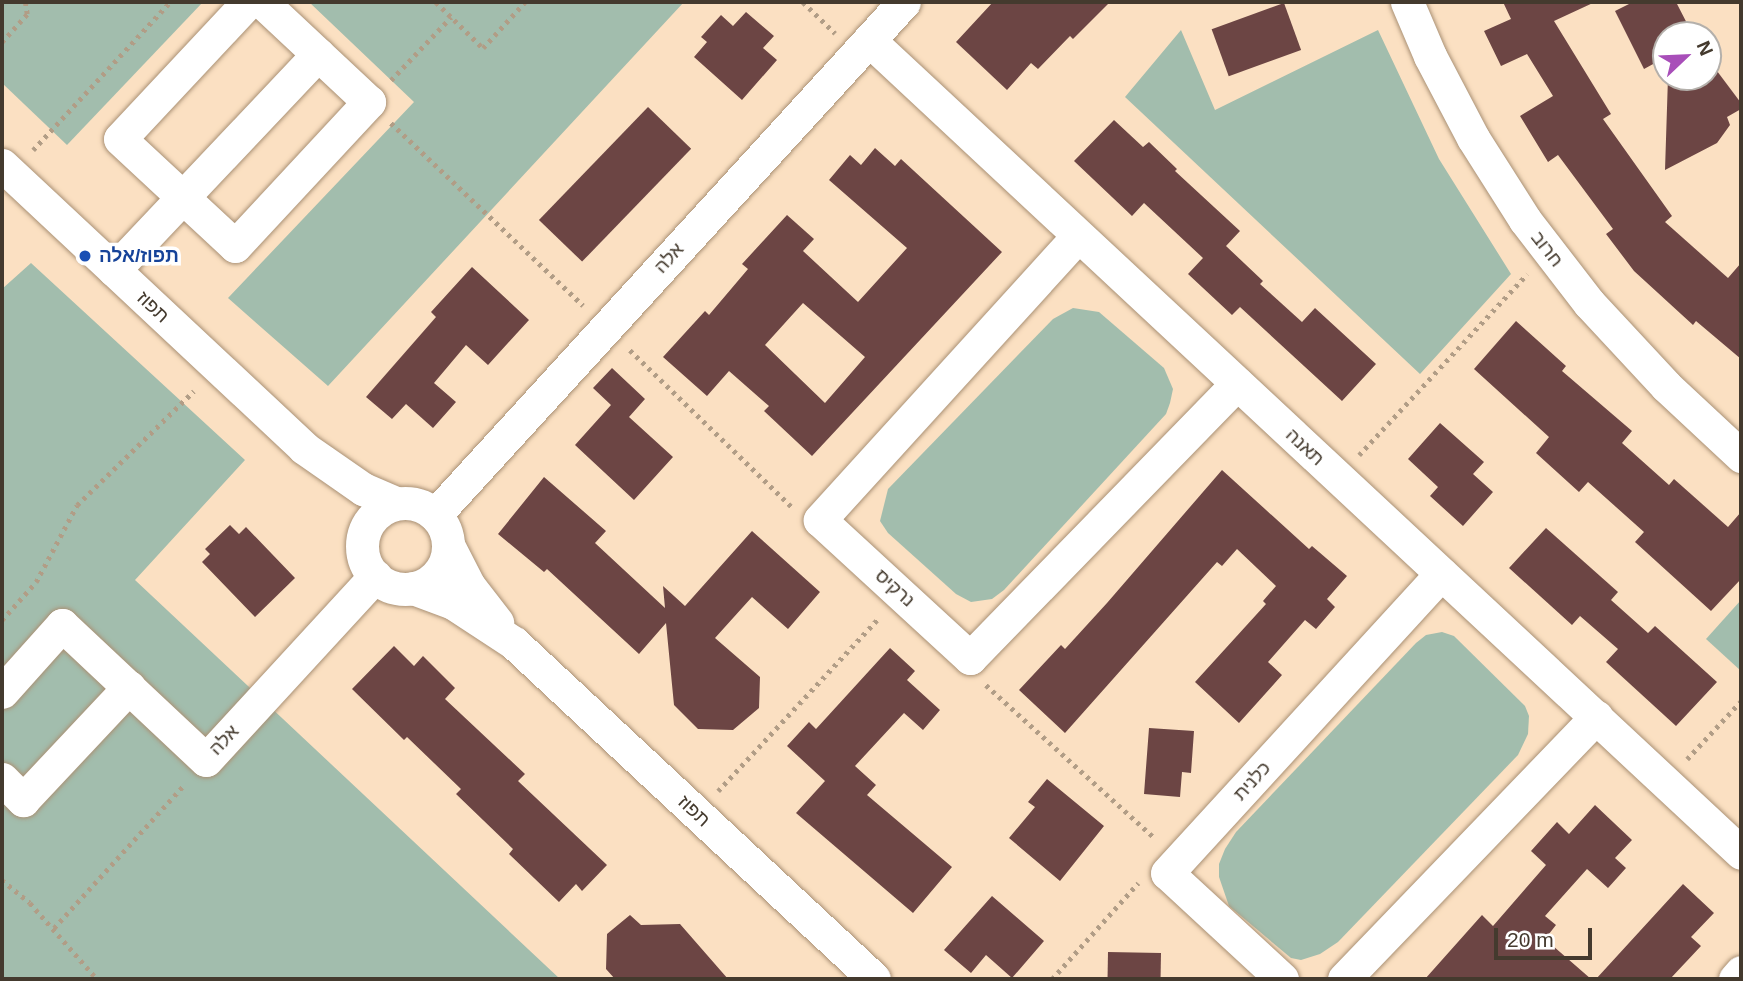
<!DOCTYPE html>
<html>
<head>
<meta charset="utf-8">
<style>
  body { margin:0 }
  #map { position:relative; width:1743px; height:981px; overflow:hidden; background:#fbe0c2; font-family:Arial,Heebo,sans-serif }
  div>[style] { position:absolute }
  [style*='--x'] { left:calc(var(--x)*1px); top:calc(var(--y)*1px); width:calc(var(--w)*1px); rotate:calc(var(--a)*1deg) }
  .green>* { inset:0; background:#a2bdad }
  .building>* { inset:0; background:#6c4544; transform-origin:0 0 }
  .path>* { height:4.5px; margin-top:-2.25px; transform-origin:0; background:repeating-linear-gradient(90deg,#b19d86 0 3.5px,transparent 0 8.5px) }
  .roads { filter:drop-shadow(0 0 2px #aa9175) drop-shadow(0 0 2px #aa9175) }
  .minor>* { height:33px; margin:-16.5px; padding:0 16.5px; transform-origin:16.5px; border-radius:16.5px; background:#fff }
  .minor>.ring { margin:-16.5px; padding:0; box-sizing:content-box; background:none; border:33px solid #fff; border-radius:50% }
  .dots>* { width:19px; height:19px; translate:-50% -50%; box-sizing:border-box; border:4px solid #fff; border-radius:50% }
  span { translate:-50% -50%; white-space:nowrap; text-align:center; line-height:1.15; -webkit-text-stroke:7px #fff; paint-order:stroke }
  .street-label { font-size:19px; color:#443a2e }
  .transit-label { font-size:19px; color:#164399; font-weight:700 }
  .left { translate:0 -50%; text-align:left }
  .frame { position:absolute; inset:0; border:4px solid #443a2e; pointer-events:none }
  .north { position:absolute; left:1652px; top:21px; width:70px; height:70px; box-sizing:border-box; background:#fff; border:2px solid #b4b0ab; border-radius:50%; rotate:67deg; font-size:19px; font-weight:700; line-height:28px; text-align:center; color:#443a2e }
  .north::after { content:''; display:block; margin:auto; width:24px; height:32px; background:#a84eb9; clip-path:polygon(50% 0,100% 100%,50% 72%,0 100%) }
  .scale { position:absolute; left:1494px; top:928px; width:98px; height:32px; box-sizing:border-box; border:4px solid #443a2e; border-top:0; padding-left:9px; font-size:21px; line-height:24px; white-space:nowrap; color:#443a2e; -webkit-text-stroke:5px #fff; paint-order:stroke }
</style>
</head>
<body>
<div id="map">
  <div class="green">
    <div style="clip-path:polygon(2px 2px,203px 2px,67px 145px,2px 83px)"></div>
    <div style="clip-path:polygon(309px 2px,684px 2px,328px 386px,228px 298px,414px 102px)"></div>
    <div style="clip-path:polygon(1181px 30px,1215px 110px,1378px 30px,1439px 159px,1511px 274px,1420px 374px,1125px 97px)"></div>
    <div style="clip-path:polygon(31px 263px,245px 460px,135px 580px,560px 979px,2px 979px,2px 289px)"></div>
    <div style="clip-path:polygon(1073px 308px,1099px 312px,1164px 368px,1173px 389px,1170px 403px,1166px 414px,1004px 590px,992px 599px,971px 602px,956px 594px,888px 533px,880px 521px,888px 489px,1053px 319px)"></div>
    <div style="clip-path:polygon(1741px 600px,1741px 671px,1706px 639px)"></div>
    <div style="clip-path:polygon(1442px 632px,1454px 636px,1525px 706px,1529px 716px,1528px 734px,1518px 755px,1338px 942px,1320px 954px,1301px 960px,1291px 958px,1229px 906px,1219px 877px,1219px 864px,1225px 849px,1236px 832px,1416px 643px,1426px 635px)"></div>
  </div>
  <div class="building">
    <div style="clip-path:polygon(993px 2px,1110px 2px,1073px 39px,1070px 36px,1038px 69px,1031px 63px,1007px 90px,956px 42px)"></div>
    <div style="clip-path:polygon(1503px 2px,1595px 2px,1554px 21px,1611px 114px,1603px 119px,1672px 216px,1665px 222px,1728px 278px,1741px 263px,1741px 359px,1696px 321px,1693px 325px,1634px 271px,1606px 234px,1613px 229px,1558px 155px,1548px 162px,1520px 116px,1553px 96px,1527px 54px,1501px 66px,1484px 31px,1511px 19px)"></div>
    <div style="clip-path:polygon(1633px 2px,1676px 2px,1693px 35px,1666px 35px,1666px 57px,1644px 69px,1615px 11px)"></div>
    <div style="left:1284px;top:3px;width:50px;height:77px;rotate:70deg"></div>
    <div style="clip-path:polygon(746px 12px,774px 36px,763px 48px,777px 60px,742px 100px,694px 57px,707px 42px,701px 37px,721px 15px,733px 26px)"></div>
    <div style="clip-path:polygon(1708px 59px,1741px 103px,1741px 109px,1727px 117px,1730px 125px,1717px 143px,1665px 170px,1668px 77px,1708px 77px)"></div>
    <div style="left:648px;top:107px;width:60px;height:157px;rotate:44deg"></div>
    <div style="clip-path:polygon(1114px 120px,1143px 147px,1149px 142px,1177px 169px,1175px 171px,1240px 231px,1226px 246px,1263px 281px,1260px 284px,1302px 322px,1315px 308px,1376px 364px,1342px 401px,1240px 307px,1232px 315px,1188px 274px,1203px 258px,1144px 203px,1132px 216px,1074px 161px)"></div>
    <div style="clip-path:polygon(evenodd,875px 148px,895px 166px,901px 159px,1002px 252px,812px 456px,764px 411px,769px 406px,729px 371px,707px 396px,663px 357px,705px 311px,709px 315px,748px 269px,742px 264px,787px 215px,814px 239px,803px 251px,858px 302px,907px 248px,829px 180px,850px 155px,861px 165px,875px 148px,803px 303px,865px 357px,825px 403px,765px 345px,803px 303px)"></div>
    <div style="clip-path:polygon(472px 267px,529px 320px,488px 365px,466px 345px,434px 383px,456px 402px,433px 428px,406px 404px,392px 419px,366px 397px,436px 317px,431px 312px)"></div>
    <div style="clip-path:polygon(1516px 321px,1566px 366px,1562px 371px,1632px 431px,1622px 443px,1669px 485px,1674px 479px,1728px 527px,1741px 512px,1741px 579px,1711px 611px,1635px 542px,1644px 532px,1588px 482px,1579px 492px,1536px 453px,1549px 437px,1474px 369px)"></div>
    <div style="clip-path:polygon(612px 368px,645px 399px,629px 417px,673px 457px,634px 500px,575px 445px,611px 405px,593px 388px)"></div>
    <div style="clip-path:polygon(1440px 423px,1484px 462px,1473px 474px,1493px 492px,1463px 526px,1430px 496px,1438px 487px,1408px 459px)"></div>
    <div style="clip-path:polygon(1222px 470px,1309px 549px,1312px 546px,1347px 576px,1327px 599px,1335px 607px,1316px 629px,1305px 620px,1268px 662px,1282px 675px,1239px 723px,1195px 682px,1266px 604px,1263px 601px,1276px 586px,1237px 549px,1222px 566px,1217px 562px,1065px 733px,1019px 690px,1061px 645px,1065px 649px,1107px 603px)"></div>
    <div style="clip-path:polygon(544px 477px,606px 531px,595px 543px,665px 608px,663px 586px,685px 606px,752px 531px,820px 592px,788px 629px,752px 597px,715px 638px,760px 677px,759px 708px,733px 730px,698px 729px,674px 705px,666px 623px,639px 654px,547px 569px,544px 572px,498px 534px)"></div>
    <div style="clip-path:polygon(230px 525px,239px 534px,246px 527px,295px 578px,255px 617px,202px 562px,210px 554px,205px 549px)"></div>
    <div style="clip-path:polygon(1546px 528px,1618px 592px,1611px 600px,1648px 633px,1655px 626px,1717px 682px,1676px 726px,1606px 662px,1618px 649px,1580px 616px,1572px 625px,1509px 568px)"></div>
    <div style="clip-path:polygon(394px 646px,414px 666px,423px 656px,455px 688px,445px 699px,525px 774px,518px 781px,607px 865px,582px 891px,576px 884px,559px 902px,509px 854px,513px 849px,456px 794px,461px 789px,407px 737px,404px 740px,352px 689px)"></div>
    <div style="clip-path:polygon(890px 648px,915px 671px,907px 680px,940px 710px,923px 730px,904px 713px,855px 766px,876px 785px,867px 795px,952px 867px,913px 913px,796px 813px,825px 781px,787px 746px,809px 722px,816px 729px)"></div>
    <div style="clip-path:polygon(1149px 728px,1194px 731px,1191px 773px,1182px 772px,1180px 797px,1144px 794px)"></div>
    <div style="clip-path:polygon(1047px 779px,1104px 826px,1060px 881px,1009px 838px,1035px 807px,1028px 802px)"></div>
    <div style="clip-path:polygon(1595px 805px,1632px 840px,1615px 858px,1626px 868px,1608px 888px,1587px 869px,1545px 916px,1556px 925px,1545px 939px,1591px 979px,1425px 979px,1482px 915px,1493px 926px,1546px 865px,1531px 851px,1557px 822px,1569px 834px)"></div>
    <div style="clip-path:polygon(1683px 884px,1714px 913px,1691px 937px,1701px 946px,1670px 979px,1596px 979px)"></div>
    <div style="clip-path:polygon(992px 896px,1044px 941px,1012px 978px,986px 955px,971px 973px,944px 950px)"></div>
    <div style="clip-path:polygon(630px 915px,641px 925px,680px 924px,728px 979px,615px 979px,606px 969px,607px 934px)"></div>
    <div style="left:1108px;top:952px;width:53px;height:27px;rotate:1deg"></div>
  </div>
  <div class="path">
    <div style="--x:436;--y:2;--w:66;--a:44.4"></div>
    <div style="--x:483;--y:48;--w:62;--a:-47.6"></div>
    <div style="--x:803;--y:2;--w:45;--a:44.1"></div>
    <div style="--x:2;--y:42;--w:38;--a:-48"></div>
    <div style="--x:27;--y:14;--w:12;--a:-99"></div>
    <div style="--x:391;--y:80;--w:87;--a:-46.4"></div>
    <div style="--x:391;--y:123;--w:265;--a:43.5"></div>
    <div style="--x:33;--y:150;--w:202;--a:-47.2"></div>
    <div style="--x:630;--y:350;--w:226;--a:44.1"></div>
    <div style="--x:1359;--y:455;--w:247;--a:-47.1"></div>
    <div style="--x:2;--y:620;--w:51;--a:-48.2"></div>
    <div style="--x:36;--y:582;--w:87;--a:-62"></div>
    <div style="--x:77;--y:505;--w:163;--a:-44.3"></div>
    <div style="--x:986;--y:685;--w:229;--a:42.2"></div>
    <div style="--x:1687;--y:759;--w:79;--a:-47"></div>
    <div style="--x:718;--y:791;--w:236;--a:-47.1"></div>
    <div style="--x:2;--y:880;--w:36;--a:39"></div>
    <div style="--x:30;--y:903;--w:101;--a:48.6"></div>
    <div style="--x:54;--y:928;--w:195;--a:-47.7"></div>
    <div style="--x:1052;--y:979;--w:129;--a:-48.1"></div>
  </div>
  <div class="roads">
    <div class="minor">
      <div style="--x:248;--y:2;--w:187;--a:133.1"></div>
      <div style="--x:120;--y:139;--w:157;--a:42.9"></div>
      <div style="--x:235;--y:246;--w:197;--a:-47.1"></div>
      <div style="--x:369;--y:102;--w:146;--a:-136.9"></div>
      <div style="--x:1407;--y:2;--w:59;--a:66.9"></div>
      <div style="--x:1430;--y:56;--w:93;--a:62.3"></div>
      <div style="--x:1473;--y:138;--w:97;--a:57.6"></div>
      <div style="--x:1525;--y:220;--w:105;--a:52.4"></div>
      <div style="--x:1589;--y:303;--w:113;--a:47.1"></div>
      <div style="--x:1666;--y:386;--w:103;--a:43"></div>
      <div style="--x:869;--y:40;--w:1192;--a:42.99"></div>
      <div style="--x:2;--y:165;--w:414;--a:43.1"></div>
      <div style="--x:304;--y:448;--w:72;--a:34.8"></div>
      <div style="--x:363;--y:489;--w:36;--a:23"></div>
      <div style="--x:1078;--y:236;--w:384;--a:132.3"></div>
      <div style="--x:820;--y:520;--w:204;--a:42.6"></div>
      <div style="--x:970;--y:658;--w:383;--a:-45.8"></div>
      <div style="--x:114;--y:270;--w:297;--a:-46.6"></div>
      <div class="ring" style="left:362px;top:503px;width:53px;height:53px"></div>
      <div style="--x:435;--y:515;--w:695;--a:-47.57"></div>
      <div style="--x:448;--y:545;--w:46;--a:62.9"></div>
      <div style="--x:469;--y:586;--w:46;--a:52.1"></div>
      <div style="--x:413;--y:588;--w:43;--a:20.6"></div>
      <div style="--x:453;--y:603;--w:73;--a:33.3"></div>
      <div style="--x:514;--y:643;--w:492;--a:43"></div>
      <div style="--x:2;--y:692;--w:90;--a:-48.2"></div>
      <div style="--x:62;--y:625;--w:197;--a:43.2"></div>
      <div style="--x:206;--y:760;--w:250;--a:-47.4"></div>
      <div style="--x:2;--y:779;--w:30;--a:45"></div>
      <div style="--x:23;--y:800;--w:155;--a:-46.8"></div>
      <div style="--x:1282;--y:979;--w:156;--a:-137.3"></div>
      <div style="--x:1167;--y:873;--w:406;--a:-47.5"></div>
      <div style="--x:1344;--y:979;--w:364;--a:-46.1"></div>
      <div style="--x:1735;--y:979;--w:9;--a:-49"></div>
    </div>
  </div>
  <div class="dots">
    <div style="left:85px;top:256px;background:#1a4fb4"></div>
  </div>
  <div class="street-label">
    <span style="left:1547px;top:249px;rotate:52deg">חרוב</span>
    <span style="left:669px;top:258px;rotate:-48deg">אלה</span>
    <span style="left:153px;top:307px;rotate:43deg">תפוז</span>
    <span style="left:1305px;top:447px;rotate:43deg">תאנה</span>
    <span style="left:895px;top:588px;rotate:42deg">נרקיס</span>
    <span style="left:224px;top:740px;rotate:-47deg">אלה</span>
    <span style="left:1252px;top:781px;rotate:-48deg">כלנית</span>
    <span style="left:694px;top:811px;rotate:43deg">תפוז</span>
  </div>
  <div class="transit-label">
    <span class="left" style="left:99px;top:256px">תפוז/אלה</span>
  </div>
  <div class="frame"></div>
  <div class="north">N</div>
  <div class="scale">20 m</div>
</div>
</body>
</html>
